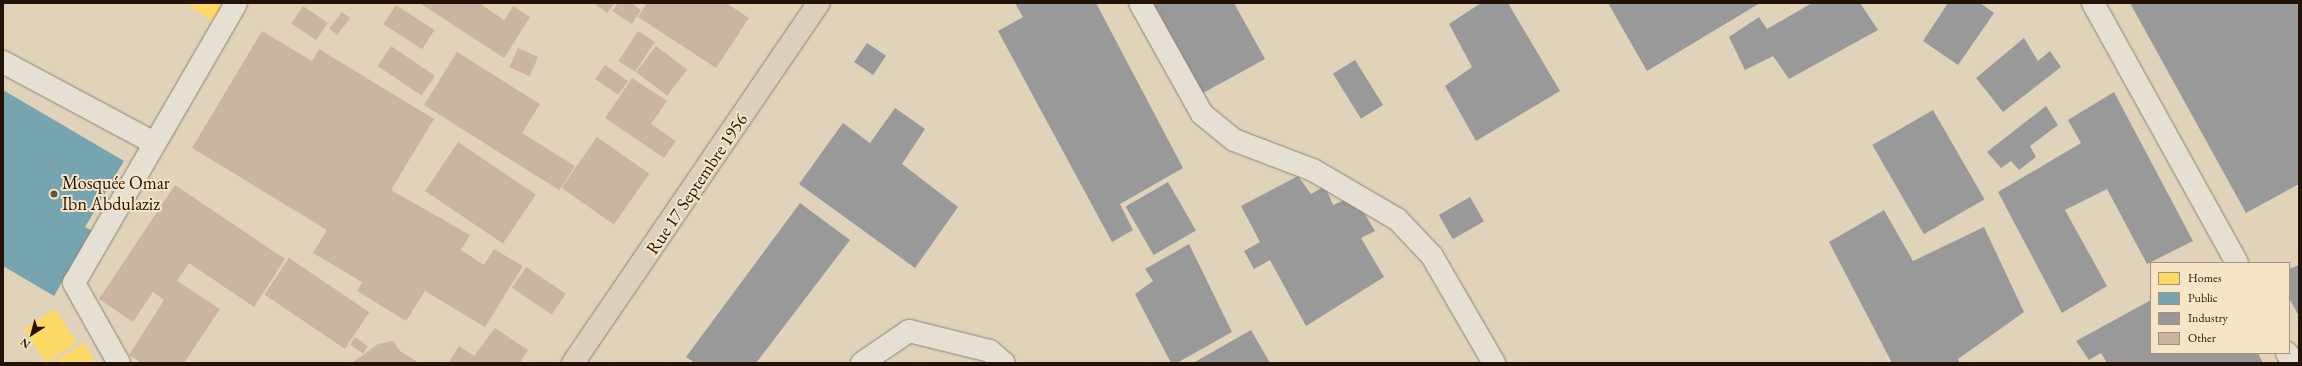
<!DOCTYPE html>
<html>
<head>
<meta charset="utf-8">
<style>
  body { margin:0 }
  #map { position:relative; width:2302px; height:366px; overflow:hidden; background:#e1d3ba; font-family:"EB Garamond",serif }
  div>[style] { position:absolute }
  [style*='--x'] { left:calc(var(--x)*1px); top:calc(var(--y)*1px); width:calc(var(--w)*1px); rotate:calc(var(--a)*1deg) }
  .homes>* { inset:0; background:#ffd966; transform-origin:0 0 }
  .public>* { inset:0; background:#76a5af }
  .industry>* { inset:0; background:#999; transform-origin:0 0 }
  .building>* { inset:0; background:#c9b5a2; transform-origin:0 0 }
  .roads { filter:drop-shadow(0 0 1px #8e8475) drop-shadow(0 0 1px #8e8475) }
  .minor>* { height:22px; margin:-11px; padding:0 11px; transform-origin:11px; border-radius:11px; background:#e6dfd3 }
  .major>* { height:22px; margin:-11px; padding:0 11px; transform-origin:11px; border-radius:11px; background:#dad0bd }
  .dots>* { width:11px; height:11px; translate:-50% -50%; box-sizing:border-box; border:2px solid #f7e5c7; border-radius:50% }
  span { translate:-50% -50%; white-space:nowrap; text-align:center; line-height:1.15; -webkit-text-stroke:4px #f7e5c7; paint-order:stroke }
  .poi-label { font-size:18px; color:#241208 }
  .left { translate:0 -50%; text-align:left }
  .street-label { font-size:18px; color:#241208 }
  .frame { position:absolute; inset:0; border:4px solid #241208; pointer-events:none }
  .legend { position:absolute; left:2150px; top:262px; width:140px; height:92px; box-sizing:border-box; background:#f7e5c7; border:1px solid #a3917b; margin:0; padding:5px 7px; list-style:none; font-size:12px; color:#241208 }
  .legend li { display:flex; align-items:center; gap:8px; height:20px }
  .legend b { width:20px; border:1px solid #a3917b }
  .north { position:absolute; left:12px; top:314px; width:40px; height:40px; -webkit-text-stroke:3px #f7e5c7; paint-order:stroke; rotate:216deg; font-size:11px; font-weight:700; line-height:16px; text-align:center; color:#241208 }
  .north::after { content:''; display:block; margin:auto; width:14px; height:18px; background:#241208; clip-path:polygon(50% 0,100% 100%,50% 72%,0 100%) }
</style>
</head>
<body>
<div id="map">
  <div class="homes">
    <div style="clip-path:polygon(185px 3px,249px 3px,230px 32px)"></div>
    <div style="left:55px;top:309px;width:40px;height:37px;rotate:57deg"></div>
    <div style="clip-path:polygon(84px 343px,95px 363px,51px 363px)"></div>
  </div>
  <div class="public">
    <div style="clip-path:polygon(3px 90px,124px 161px,85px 227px,92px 231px,54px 296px,3px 266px)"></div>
  </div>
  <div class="industry">
    <div style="clip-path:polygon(1015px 3px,1096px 3px,1183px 168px,1120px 204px,1133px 230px,1112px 242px,998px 31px,1023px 17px)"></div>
    <div style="clip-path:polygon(1153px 3px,1234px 3px,1265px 59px,1203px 93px)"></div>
    <div style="clip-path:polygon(1481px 3px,1508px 3px,1560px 91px,1476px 141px,1445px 86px,1472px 67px,1449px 24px)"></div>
    <div style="clip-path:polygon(1608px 3px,1760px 3px,1647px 71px)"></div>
    <div style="clip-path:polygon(1812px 3px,1860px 3px,1878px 30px,1789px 79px,1773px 56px,1745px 70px,1729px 37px,1759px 17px,1767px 29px)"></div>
    <div style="clip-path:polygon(1948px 3px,1980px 3px,1994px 13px,1958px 65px,1923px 41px)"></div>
    <div style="clip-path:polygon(2130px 3px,2299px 3px,2299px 184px,2246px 213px)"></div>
    <div style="clip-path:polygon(2024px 38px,2038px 61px,2050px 51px,2061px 67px,2003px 112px,1976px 78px)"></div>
    <div style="left:867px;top:43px;width:23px;height:23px;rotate:34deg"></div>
    <div style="left:1355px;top:60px;width:53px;height:26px;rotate:58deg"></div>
    <div style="clip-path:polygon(2114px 92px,2193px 241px,2147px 264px,2107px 189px,2065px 210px,2107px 286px,2062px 313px,1998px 192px,2081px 143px,2068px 120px)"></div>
    <div style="clip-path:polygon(2046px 106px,2058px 125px,2030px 146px,2036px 157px,2019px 170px,2011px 161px,2001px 168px,1987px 152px)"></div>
    <div style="clip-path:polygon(895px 108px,925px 129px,902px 164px,958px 207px,915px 268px,799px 184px,843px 123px,870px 143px)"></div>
    <div style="left:1933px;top:110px;width:103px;height:70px;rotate:60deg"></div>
    <div style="clip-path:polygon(1298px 176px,1311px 194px,1325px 186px,1333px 205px,1354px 196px,1375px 231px,1361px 238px,1384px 277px,1306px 326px,1270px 260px,1254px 269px,1244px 251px,1260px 242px,1241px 206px)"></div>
    <div style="left:1168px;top:182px;width:56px;height:49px;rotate:60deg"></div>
    <div style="left:1470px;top:197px;width:28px;height:36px;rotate:60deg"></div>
    <div style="clip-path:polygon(800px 203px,850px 240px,756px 363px,695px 363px,686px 357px)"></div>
    <div style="clip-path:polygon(1884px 210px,1913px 261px,1984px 227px,2024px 312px,1958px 359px,1960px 363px,1892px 363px,1829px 242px)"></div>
    <div style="clip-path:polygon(1189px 244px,1232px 332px,1177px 363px,1171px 363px,1135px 294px,1153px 281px,1145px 269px)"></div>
    <div style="clip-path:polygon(2299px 265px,2299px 316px,2289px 298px,2289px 269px)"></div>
    <div style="clip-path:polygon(2151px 300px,2151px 353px,2258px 353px,2263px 363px,2107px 363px,2101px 353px,2089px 360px,2076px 341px)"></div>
    <div style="clip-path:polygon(1251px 330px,1270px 363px,1193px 363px)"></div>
  </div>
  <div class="building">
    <div style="clip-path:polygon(479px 3px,504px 20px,513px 6px,530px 17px,504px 58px,421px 4px)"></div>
    <div style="clip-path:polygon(594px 3px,615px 3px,607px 13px)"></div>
    <div style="clip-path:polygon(618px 3px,631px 3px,641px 10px,632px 24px,612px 11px)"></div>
    <div style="clip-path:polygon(647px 3px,726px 3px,749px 18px,716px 68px,638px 17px)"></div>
    <div style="left:396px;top:5px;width:46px;height:23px;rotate:33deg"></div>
    <div style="left:303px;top:6px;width:30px;height:21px;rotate:34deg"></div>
    <div style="left:342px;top:12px;width:10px;height:21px;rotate:37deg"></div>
    <div style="clip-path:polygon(262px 31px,312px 61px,319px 49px,434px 119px,391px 190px,470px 235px,461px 250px,484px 265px,494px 249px,523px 266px,485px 327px,425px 291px,406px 321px,357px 291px,362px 282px,313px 253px,327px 230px,192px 148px)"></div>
    <div style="left:638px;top:31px;width:20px;height:36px;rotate:33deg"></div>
    <div style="left:391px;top:46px;width:53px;height:24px;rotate:34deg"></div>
    <div style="left:656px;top:46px;width:39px;height:33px;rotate:37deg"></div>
    <div style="left:518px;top:48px;width:22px;height:21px;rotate:24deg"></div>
    <div style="clip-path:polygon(457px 52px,540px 104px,522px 133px,575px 166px,559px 190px,424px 105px)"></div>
    <div style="left:605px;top:65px;width:28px;height:17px;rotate:35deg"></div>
    <div style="clip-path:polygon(632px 78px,667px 101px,651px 124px,676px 141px,664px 158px,605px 118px)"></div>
    <div style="left:597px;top:137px;width:64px;height:62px;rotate:35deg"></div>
    <div style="left:458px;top:142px;width:94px;height:59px;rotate:34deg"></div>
    <div style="clip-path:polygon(175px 185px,285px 259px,254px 307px,189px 263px,177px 281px,220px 309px,184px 363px,141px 363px,129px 355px,164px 300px,153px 292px,133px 322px,99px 299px)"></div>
    <div style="left:289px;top:258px;width:97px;height:44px;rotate:34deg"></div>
    <div style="left:526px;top:267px;width:48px;height:25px;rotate:34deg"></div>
    <div style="clip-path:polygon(495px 328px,528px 350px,520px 363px,448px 363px,459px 346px,474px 356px)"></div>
    <div style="left:355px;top:337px;width:16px;height:9px;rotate:35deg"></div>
    <div style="clip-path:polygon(393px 341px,400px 351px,419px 363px,352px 363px,378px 344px)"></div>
  </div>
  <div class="roads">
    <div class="minor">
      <div style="--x:1140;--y:3;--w:127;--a:60.8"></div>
      <div style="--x:1202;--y:114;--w:41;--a:39.1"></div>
      <div style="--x:1234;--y:140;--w:85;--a:20.8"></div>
      <div style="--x:1313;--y:170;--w:97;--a:30.3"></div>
      <div style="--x:1397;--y:219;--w:51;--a:46.6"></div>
      <div style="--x:1432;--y:256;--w:124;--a:59.9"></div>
      <div style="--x:2093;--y:3;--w:297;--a:61"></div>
      <div style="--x:3;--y:62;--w:169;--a:28.2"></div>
      <div style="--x:2287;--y:353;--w:12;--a:59"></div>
      <div style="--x:119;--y:363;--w:92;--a:-119.4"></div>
      <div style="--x:74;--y:283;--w:323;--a:-59.9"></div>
      <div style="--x:862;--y:363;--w:57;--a:-34.2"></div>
      <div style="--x:909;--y:331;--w:83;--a:13.9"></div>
      <div style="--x:990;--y:351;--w:18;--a:41"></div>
    </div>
    <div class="major">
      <div style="--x:573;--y:363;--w:436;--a:-55.7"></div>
    </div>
  </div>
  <div class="dots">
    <div style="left:54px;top:194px;background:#665646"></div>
  </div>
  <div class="poi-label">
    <span class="left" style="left:62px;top:194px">Mosquée Omar<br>Ibn Abdulaziz</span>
  </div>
  <div class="street-label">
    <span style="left:697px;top:184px;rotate:-56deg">Rue 17 Septembre 1956</span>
  </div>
  <div class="frame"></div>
  <ul class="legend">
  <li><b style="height:11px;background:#ffd966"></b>Homes</li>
  <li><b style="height:11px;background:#76a5af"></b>Public</li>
  <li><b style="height:11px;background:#999"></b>Industry</li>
  <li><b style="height:11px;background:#c9b5a2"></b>Other</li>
  </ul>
  <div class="north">N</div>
</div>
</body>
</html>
